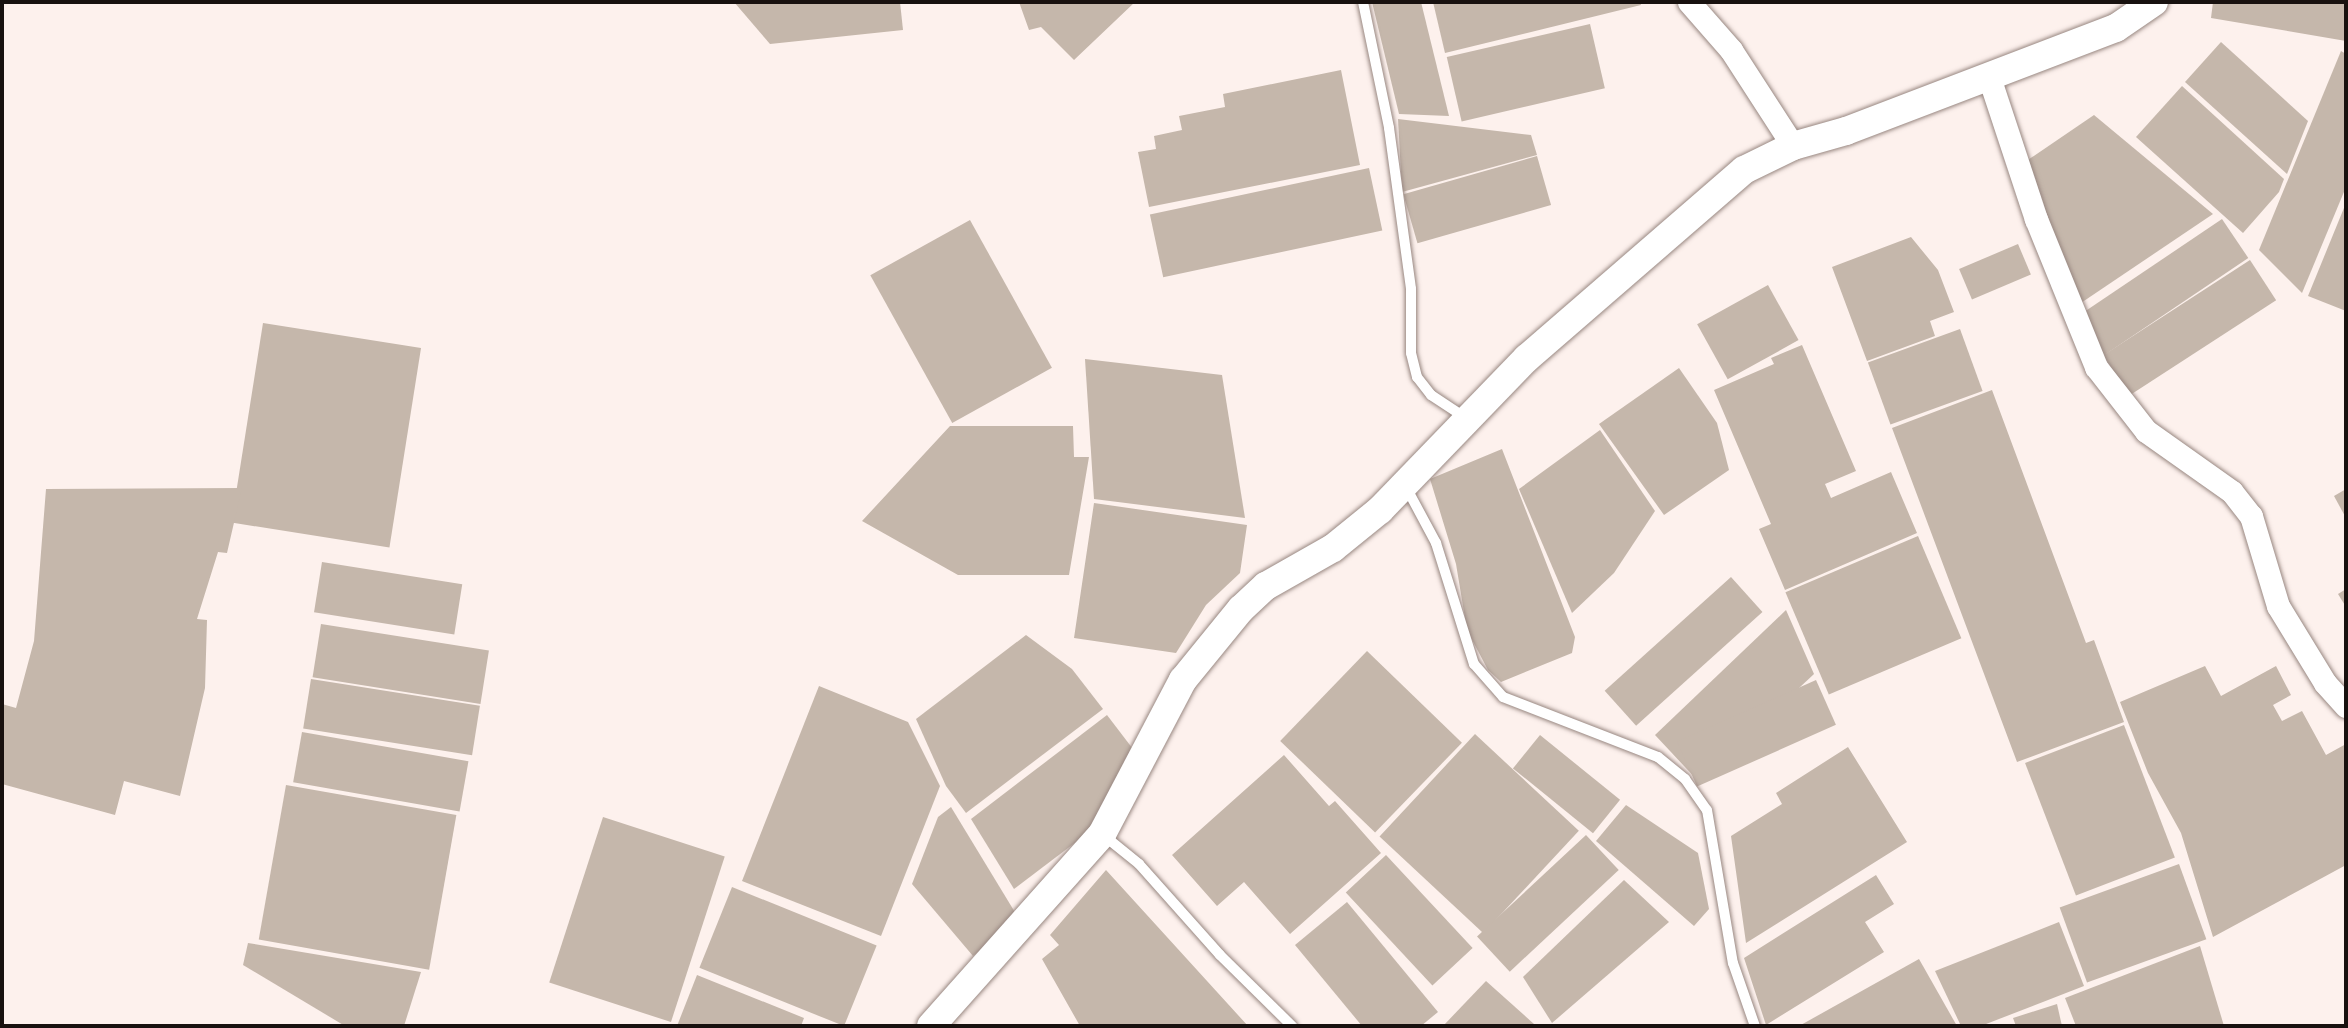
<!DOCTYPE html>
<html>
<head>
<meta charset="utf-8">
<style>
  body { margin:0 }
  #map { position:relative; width:2348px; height:1028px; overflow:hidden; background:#fdf1ed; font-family:"Source Serif 4",serif }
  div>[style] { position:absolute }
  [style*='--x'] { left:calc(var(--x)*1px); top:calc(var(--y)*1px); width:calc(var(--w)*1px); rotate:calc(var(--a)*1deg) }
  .building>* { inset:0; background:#c5b7ab; transform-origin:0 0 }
  .roads { filter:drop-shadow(0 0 2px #988781) drop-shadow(0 0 2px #988781) }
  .service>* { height:10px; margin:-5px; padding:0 5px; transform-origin:5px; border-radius:5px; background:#fff }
  .minor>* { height:23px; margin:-11.5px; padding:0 11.5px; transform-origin:11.5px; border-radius:11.5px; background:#fff }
  .tertiary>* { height:28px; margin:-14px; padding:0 14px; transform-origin:14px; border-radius:14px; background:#fff }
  span { translate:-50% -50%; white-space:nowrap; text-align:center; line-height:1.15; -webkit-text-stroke:5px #fff; paint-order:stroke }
  .frame { position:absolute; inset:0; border:4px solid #18110f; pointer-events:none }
</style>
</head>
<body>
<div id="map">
  <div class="building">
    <div style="clip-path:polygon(734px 2px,900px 2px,903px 30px,770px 44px)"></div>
    <div style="clip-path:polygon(1019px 2px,1135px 2px,1074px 60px,1041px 27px,1029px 30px)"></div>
    <div style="clip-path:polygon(1372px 2px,1421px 2px,1449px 116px,1399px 114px)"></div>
    <div style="clip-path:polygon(1433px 2px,1640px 2px,1641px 5px,1445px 53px)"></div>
    <div style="clip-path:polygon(2213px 2px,2346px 2px,2346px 41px,2211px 18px)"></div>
    <div style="left:1590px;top:24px;width:66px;height:147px;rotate:77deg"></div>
    <div style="clip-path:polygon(2221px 42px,2308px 121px,2287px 174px,2185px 82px)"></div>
    <div style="clip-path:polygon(2341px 51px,2346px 54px,2346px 187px,2302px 293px,2259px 250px)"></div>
    <div style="clip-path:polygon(1341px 70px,1360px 165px,1149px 207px,1138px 152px,1156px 149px,1154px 136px,1182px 130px,1179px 116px,1225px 107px,1223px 94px)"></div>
    <div style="clip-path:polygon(2182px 86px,2284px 179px,2279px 192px,2243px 233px,2136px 137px)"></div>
    <div style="clip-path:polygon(2094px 115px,2213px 214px,2075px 307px,2019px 166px)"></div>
    <div style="clip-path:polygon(1398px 119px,1531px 135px,1537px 155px,1402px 192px)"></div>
    <div style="left:1537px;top:156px;width:51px;height:139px;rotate:74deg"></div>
    <div style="left:1369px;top:168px;width:64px;height:224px;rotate:78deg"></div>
    <div style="clip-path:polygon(2346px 203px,2346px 311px,2308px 296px)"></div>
    <div style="left:2222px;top:219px;width:47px;height:174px;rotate:56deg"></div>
    <div style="left:970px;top:220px;width:169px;height:114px;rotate:61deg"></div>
    <div style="clip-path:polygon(1911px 237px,1938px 270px,1954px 312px,1930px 321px,1935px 336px,1867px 361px,1832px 267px)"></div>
    <div style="left:2018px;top:244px;width:33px;height:64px;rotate:67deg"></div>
    <div style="left:2250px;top:260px;width:48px;height:175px;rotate:57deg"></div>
    <div style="left:1768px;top:285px;width:63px;height:81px;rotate:61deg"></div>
    <div style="left:263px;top:323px;width:160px;height:202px;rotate:9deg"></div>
    <div style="left:1960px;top:329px;width:66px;height:98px;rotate:70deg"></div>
    <div style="clip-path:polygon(1802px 345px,1856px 471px,1825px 484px,1831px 498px,1891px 472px,1917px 533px,1785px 590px,1759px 529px,1771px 524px,1714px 390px,1774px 364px,1771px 358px)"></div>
    <div style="clip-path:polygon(1085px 359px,1222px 375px,1245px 518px,1094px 499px)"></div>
    <div style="clip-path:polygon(1679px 368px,1717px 423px,1729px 470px,1664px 515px,1599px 424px)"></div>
    <div style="clip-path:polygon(1992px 390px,2086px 643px,2094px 640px,2124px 722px,2017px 762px,1892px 428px)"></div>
    <div style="clip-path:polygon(950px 426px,1073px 426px,1074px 457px,1089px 457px,1069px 575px,958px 575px,862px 521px)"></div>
    <div style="clip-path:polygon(1600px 430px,1655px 511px,1614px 573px,1572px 613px,1519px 489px)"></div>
    <div style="clip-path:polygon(1502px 449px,1575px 637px,1572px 653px,1501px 682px,1488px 670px,1467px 630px,1456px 564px,1430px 479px)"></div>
    <div style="clip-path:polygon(242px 488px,227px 553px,218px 552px,197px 619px,207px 620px,205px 688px,180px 796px,124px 781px,115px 815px,2px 784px,2px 704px,16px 708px,34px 641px,46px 489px)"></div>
    <div style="clip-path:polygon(2346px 489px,2346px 518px,2334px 496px)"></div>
    <div style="clip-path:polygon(1094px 503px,1247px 525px,1240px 573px,1206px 605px,1176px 653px,1074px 638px)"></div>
    <div style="left:1918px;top:536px;width:111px;height:144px;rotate:67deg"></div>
    <div style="left:322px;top:562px;width:142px;height:51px;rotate:9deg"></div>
    <div style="left:1731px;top:577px;width:47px;height:170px;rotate:48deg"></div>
    <div style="clip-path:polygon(2346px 589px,2346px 607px,2338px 594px)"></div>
    <div style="clip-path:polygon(1786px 610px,1814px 674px,1699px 782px,1655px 735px)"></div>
    <div style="left:321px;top:624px;width:170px;height:54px;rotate:9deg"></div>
    <div style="clip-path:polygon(1026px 635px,1072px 669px,1103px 709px,966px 813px,946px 786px,916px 719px)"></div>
    <div style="left:1367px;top:651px;width:132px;height:125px;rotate:44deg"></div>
    <div style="clip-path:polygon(2205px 666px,2221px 696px,2276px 666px,2291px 695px,2273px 705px,2282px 721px,2302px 711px,2326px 755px,2346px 744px,2346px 865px,2213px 937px,2181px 833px,2148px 773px,2120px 702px)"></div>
    <div style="left:311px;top:679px;width:171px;height:50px;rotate:9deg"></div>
    <div style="left:1816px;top:680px;width:49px;height:152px;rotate:66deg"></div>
    <div style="clip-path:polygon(819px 686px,908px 722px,940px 786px,881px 936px,742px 881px)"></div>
    <div style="clip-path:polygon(1107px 715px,1136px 753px,1105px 820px,1014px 889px,971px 819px)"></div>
    <div style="left:2124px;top:725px;width:142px;height:106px;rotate:69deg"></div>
    <div style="left:302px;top:732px;width:169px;height:51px;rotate:10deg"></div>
    <div style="left:1475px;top:734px;width:142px;height:140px;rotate:43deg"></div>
    <div style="left:1540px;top:735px;width:103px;height:43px;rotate:39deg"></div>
    <div style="clip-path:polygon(1848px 747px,1907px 842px,1746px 943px,1731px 836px,1782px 804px,1776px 793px)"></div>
    <div style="clip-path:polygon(1284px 755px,1329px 806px,1335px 801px,1381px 853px,1290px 934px,1244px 882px,1217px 906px,1172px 855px)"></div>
    <div style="left:286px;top:785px;width:173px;height:157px;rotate:10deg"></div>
    <div style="clip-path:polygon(1626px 805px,1698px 853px,1709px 909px,1694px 926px,1596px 841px)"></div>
    <div style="clip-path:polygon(951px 807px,1019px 919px,973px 956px,912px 884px,938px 817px)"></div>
    <div style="left:603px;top:817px;width:128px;height:174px;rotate:18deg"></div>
    <div style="left:1586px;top:835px;width:48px;height:149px;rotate:47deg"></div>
    <div style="left:1386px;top:855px;width:127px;height:55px;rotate:47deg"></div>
    <div style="left:2179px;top:864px;width:80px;height:127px;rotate:70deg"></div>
    <div style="clip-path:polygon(1106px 870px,1248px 1026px,1080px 1026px,1042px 959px,1059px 945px,1050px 935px)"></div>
    <div style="clip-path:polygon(1876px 875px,1894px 904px,1865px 922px,1884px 952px,1766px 1025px,1744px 958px)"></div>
    <div style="clip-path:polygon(1624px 880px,1669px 922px,1552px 1023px,1523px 977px)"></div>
    <div style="left:732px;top:887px;width:156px;height:87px;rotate:22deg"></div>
    <div style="clip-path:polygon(1347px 902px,1438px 1012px,1421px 1026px,1362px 1026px,1295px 945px)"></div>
    <div style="clip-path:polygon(2059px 922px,2084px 986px,1981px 1026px,1961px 1026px,1935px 971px)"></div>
    <div style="clip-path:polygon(248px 943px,421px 972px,404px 1026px,345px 1026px,243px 965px)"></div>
    <div style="clip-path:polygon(2200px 946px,2224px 1026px,2076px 1026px,2065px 998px)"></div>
    <div style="clip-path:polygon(1919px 959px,1957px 1026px,1799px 1026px)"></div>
    <div style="clip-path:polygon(697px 975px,804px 1018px,801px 1026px,677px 1026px)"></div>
    <div style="clip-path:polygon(1486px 981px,1534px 1024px,1533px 1026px,1443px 1026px)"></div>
    <div style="clip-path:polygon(2057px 1004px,2062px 1026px,2016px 1026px,2013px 1018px)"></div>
  </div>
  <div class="roads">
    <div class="service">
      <div style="--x:1363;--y:2;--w:129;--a:78.3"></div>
      <div style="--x:1389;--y:128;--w:162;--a:82.2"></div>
      <div style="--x:1411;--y:289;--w:64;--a:90"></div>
      <div style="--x:1411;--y:353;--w:25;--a:76"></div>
      <div style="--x:1417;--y:377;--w:23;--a:52"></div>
      <div style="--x:1431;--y:395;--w:42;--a:33.3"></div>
      <div style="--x:1406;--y:487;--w:64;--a:61.8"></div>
      <div style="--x:1436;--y:543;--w:127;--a:72.6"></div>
      <div style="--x:1474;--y:664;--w:44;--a:48.7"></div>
      <div style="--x:1503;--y:697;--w:166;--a:21.2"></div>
      <div style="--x:1658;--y:757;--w:35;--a:39"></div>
      <div style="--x:1685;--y:779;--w:38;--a:55"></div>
      <div style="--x:1707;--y:810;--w:155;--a:80.4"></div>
      <div style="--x:1733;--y:963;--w:67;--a:70.8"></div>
      <div style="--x:1102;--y:834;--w:48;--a:39"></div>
      <div style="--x:1139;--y:864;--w:122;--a:48.3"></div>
      <div style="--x:1220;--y:955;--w:101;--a:44.6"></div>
    </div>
    <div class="minor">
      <div style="--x:1689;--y:2;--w:64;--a:48.8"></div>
      <div style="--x:1731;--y:50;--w:114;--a:57.1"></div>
      <div style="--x:1989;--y:77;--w:150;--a:71.7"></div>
      <div style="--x:2036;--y:219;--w:160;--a:67.9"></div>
      <div style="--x:2096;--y:367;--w:81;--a:52"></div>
      <div style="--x:2146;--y:431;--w:105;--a:35.3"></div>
      <div style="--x:2232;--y:492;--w:31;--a:52"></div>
      <div style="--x:2251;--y:516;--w:94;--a:73.3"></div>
      <div style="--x:2278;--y:606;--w:90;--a:58.6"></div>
      <div style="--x:2325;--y:683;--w:31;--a:48"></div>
    </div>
    <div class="tertiary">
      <div style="--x:931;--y:1026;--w:257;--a:-48.3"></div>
      <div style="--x:1102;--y:834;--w:174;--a:-62.3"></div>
      <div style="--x:1183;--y:680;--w:92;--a:-50.8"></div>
      <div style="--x:1241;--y:609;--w:34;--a:-43"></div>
      <div style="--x:1266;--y:586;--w:77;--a:-29.6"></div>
      <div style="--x:1333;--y:548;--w:60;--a:-39"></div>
      <div style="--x:1380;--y:510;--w:211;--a:-46"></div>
      <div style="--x:1527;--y:358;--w:287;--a:-40.9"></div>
      <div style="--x:1744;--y:170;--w:55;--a:-26.1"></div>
      <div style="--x:1793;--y:146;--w:55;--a:-15.8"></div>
      <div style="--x:1846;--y:131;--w:289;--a:-20.9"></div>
      <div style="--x:2116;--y:28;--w:46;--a:-34.4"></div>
    </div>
  </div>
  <div class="frame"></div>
</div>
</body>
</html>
